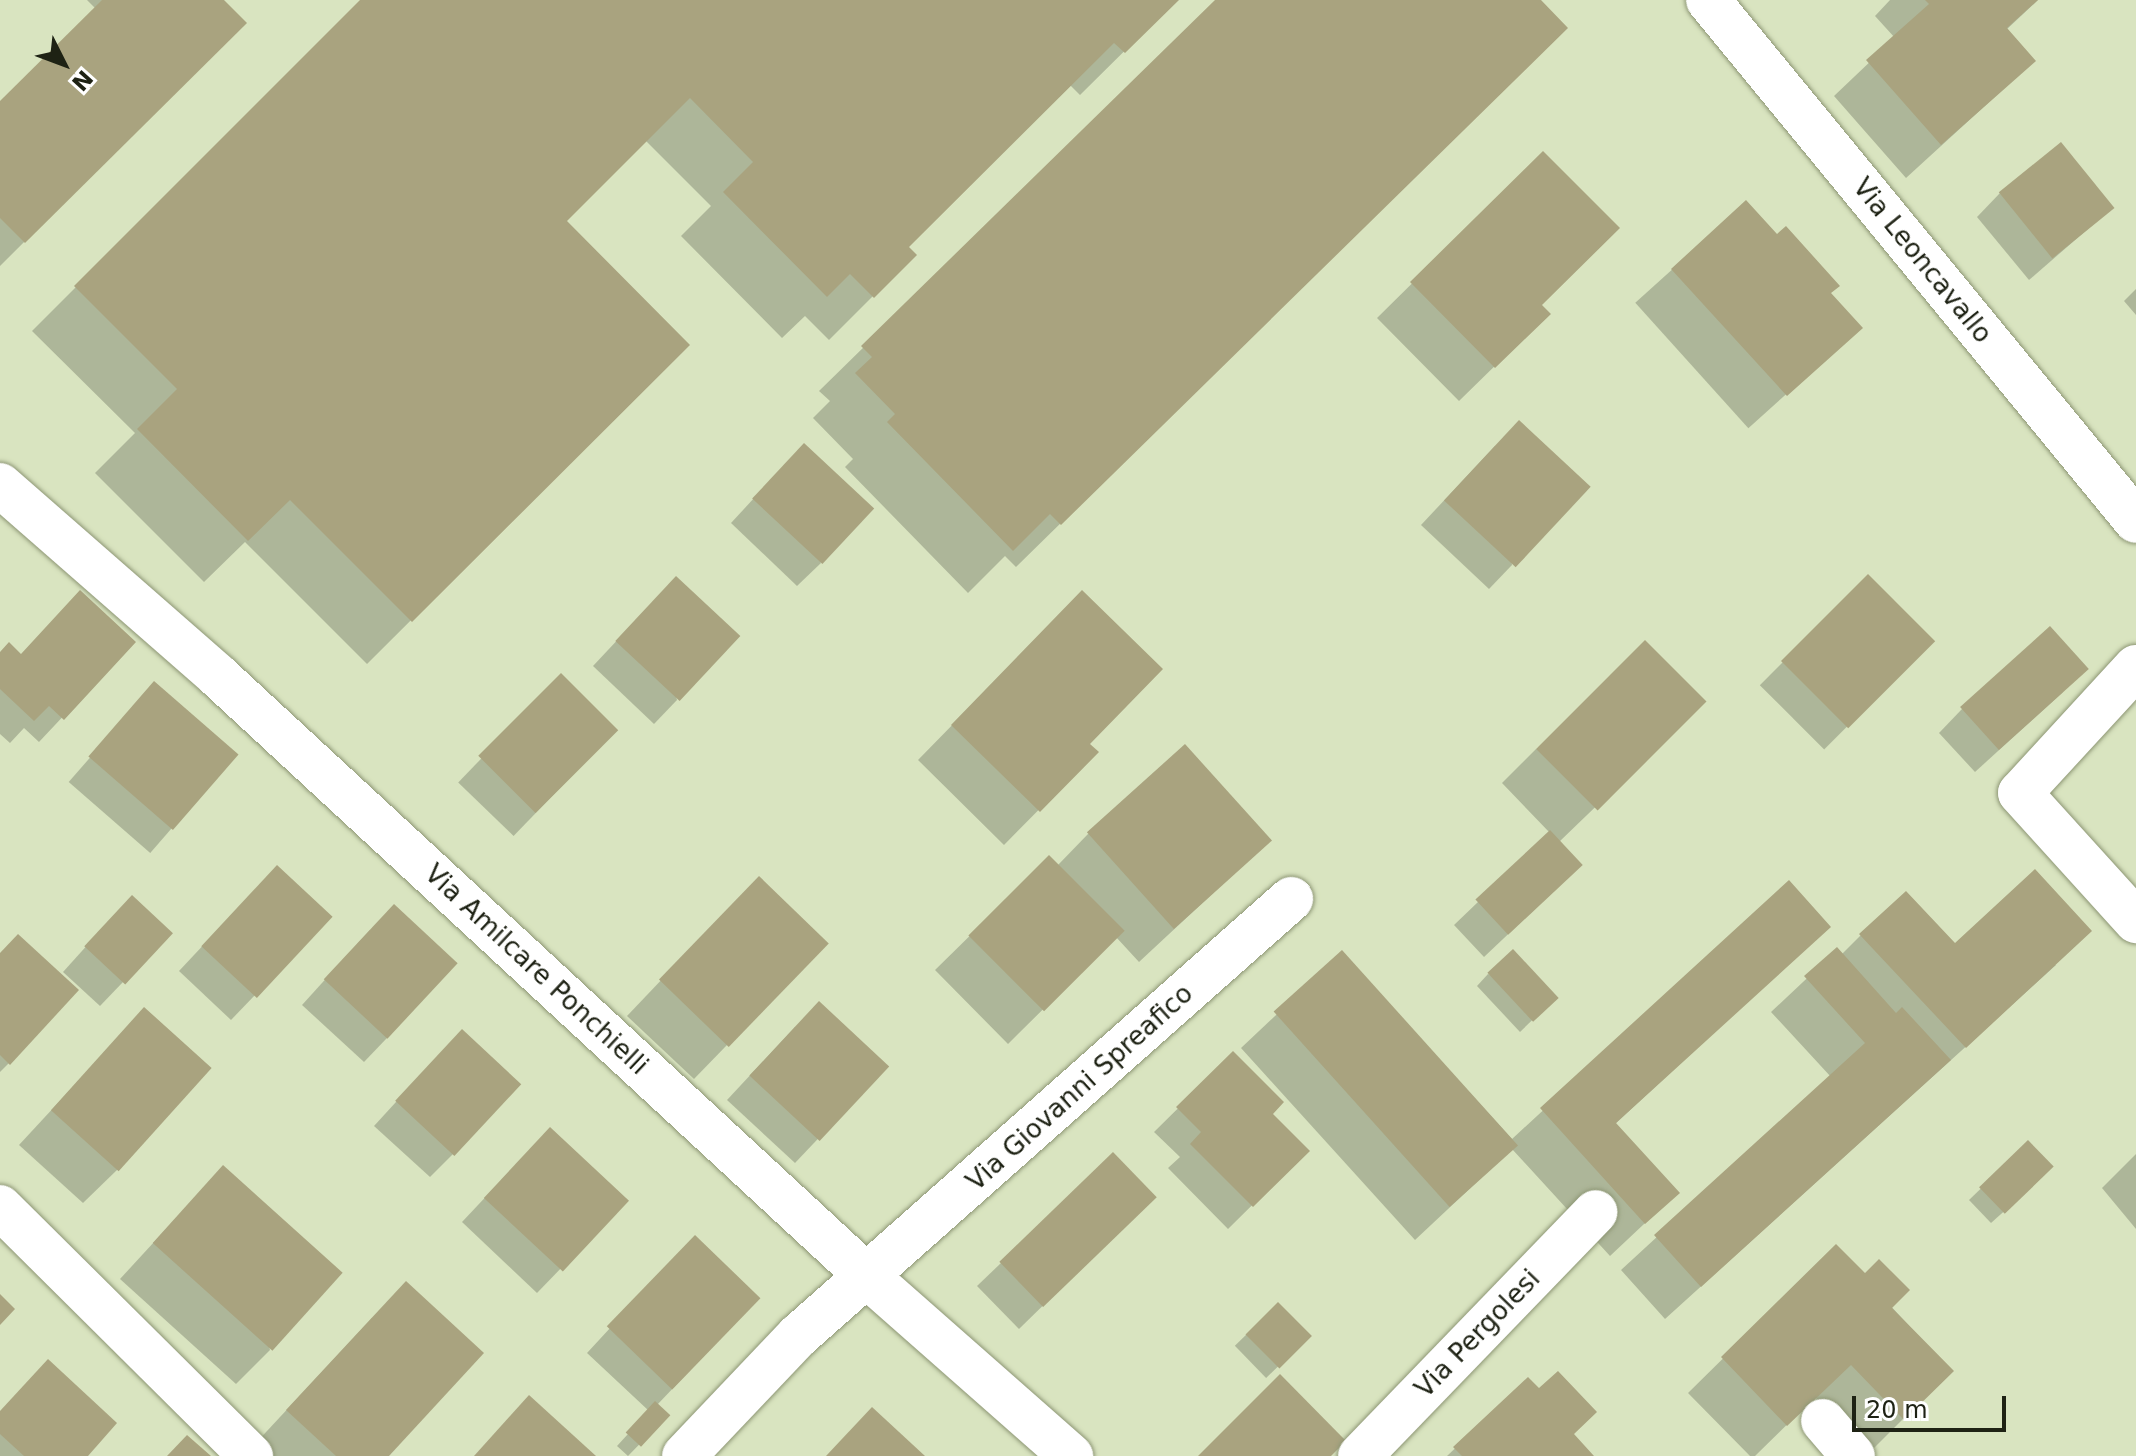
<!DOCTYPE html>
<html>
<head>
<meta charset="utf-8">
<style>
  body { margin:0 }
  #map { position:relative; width:2136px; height:1456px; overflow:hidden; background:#d9e4c0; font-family:"DejaVu Sans",sans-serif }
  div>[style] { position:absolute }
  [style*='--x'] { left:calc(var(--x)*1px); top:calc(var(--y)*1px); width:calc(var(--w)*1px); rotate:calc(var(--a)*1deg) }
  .shadow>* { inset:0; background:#0003; transform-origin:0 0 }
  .building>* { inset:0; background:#a9a37f; transform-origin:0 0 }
  .roads { filter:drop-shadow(0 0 2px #8d9674) drop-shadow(0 0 2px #8d9674) }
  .minor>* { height:44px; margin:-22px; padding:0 22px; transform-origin:22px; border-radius:22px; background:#fff }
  span { translate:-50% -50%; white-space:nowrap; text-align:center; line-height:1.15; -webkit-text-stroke:6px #fff; paint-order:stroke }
  .street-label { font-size:26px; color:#1e2214 }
  .north { position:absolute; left:24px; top:24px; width:80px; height:80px; -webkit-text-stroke:6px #fff; paint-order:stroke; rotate:132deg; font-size:22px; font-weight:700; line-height:32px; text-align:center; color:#1e2214 }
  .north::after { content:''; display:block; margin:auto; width:28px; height:36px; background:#1e2214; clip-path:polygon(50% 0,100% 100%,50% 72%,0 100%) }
  .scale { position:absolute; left:1852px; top:1396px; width:154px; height:36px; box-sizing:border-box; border:4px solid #1e2214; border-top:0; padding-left:10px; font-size:24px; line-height:28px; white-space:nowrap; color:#1e2214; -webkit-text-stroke:6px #fff; paint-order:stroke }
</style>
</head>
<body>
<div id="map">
  <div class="shadow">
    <div style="clip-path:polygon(87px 0,221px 0,244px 23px,0 266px,0 104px,96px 9px)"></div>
    <div style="clip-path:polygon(363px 0,1176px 0,1080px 95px,1069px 84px,906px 247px,914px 255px,829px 340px,805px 316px,782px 338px,681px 236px,711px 206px,645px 140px,564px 221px,687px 345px,367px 664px,245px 542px,204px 582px,95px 473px,135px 433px,32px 331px)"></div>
    <div style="clip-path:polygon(1218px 0,1538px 0,1522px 71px,1016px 567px,1005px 556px,968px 593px,845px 467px,853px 459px,813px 418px,830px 401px,819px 391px)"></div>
    <div style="clip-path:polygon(1890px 0,2038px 0,2006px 30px,2034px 61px,1906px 178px,1834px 96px,1895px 38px,1875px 16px)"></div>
    <div style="clip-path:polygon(1543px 154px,1539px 305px,1548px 314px,1459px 401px,1377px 318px)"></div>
    <div style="clip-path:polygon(2000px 193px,2112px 208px,2029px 280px,1977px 217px)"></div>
    <div style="left:1746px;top:203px;width:169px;height:149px;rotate:48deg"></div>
    <div style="clip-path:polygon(2136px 289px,2136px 315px,2124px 301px)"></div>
    <div style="clip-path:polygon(1495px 446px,1512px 565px,1489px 589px,1421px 525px)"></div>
    <div style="clip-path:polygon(781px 469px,821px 563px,797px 586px,731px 523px)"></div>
    <div style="left:1868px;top:577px;width:91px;height:153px;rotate:45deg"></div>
    <div style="clip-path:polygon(653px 602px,677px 700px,654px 724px,593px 666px)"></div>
    <div style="clip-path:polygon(1048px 627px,1088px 744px,1096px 752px,1004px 845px,918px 760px)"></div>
    <div style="clip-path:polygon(133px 642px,39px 742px,24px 728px,10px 743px,0 734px,0 654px,20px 656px)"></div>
    <div style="left:561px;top:676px;width:77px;height:148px;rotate:44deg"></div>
    <div style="left:154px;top:684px;width:108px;height:130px;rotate:41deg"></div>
    <div style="clip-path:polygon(2063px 692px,1975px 772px,1939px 733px,1962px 709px)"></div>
    <div style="clip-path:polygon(1669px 736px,1559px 842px,1557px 888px,1484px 957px,1454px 925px,1550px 833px,1502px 783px,1536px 749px)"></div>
    <div style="clip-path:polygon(1088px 834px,1269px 841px,1139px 962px,1116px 937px,1008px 1044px,935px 970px,1049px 858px,1057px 866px)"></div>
    <div style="clip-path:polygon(1789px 883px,1828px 927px,1615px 1124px,1677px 1193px,1610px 1256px,1512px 1149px,1415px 1240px,1241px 1048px,1342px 953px,1512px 1139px)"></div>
    <div style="clip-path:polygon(254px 891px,330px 917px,231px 1020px,179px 971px)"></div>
    <div style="clip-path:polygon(725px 913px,826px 943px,694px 1079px,627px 1016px)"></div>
    <div style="clip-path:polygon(109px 921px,170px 933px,100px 1006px,63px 972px)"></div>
    <div style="clip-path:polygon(370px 930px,387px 1038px,364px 1062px,302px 1005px)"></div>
    <div style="clip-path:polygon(1861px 935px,1955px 946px,2056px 965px,1665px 1319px,1621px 1270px,1831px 1077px,1771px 1012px,1837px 950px,1841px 955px)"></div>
    <div style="clip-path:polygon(0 955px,9px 1063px,0 1072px)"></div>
    <div style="clip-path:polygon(1488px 974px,1556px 997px,1520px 1032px,1477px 986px)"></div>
    <div style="clip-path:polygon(144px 1010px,118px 1169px,83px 1203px,19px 1145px)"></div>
    <div style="clip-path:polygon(795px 1027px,886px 1067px,795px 1163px,727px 1100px)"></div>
    <div style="clip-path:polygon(1233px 1054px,1270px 1114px,1307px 1151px,1228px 1229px,1168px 1168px,1180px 1157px,1154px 1132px)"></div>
    <div style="clip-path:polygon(439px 1055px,453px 1154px,430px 1177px,374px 1126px)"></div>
    <div style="clip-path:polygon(2028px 1143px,2040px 1179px,1991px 1223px,1969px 1200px)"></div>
    <div style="clip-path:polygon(527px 1153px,626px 1201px,537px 1293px,462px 1222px)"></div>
    <div style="clip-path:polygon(2136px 1154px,2136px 1229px,2102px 1188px)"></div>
    <div style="clip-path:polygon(223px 1167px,270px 1350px,236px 1384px,120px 1279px)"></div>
    <div style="clip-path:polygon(1154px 1197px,1019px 1329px,977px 1286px,1001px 1263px)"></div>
    <div style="clip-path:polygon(1836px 1247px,1951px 1371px,1869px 1453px,1815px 1397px,1755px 1456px,1750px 1456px,1688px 1393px)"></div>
    <div style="clip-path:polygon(672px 1261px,759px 1298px,657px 1405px,668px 1415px,628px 1456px,617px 1446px,649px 1411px,587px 1353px)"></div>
    <div style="left:1278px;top:1304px;width:45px;height:60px;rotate:46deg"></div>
    <div style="clip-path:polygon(372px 1318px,386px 1456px,265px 1456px,253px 1446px)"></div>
    <div style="clip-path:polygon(1528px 1379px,1591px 1456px,1447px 1456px)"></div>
    <div style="clip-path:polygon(0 1412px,85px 1456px,0 1456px)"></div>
  </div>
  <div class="building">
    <div style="clip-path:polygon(102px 0,224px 0,247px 23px,25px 243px,0 218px,0 101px)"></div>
    <div style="clip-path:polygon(360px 0,1179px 0,1125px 53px,1114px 43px,909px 247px,917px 255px,874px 298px,850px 274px,827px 297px,723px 192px,753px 162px,690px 98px,567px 221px,690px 345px,412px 622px,290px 500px,248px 541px,137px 429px,177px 389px,74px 286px)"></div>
    <div style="clip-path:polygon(1215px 0,1541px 0,1568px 28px,1061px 525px,1050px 514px,1013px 551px,887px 422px,895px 414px,855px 373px,872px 357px,861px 346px)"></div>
    <div style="clip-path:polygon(1925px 0,2038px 0,2007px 28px,2036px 61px,1941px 145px,1866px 60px,1929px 4px)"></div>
    <div style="left:2061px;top:142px;width:85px;height:80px;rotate:51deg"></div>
    <div style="clip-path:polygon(1543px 151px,1620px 228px,1542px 305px,1551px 314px,1495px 368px,1410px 282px)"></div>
    <div style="clip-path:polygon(1746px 200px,1777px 234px,1786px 226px,1840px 286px,1831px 293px,1863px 328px,1787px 396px,1671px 269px)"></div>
    <div style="left:1519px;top:420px;width:98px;height:110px;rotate:43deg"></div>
    <div style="left:804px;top:443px;width:96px;height:76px;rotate:43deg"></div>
    <div style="left:1868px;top:574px;width:95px;height:123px;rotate:45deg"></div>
    <div style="left:676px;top:576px;width:88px;height:89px;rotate:43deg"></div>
    <div style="clip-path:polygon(80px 590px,136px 642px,64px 720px,49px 706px,34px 721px,0 689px,0 652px,9px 642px,21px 654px)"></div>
    <div style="clip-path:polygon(1082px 590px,1163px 669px,1090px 744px,1099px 752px,1040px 812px,951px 725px)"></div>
    <div style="left:2050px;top:626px;width:58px;height:121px;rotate:48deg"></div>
    <div style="left:1645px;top:640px;width:87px;height:154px;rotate:45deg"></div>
    <div style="left:561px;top:673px;width:81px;height:117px;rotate:45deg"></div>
    <div style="left:154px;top:681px;width:112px;height:100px;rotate:41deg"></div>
    <div style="left:1185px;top:744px;width:130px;height:132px;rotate:48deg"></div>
    <div style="left:1550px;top:830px;width:48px;height:102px;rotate:47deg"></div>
    <div style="left:1049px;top:855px;width:107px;height:114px;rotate:45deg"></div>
    <div style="left:277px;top:865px;width:76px;height:111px;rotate:43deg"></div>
    <div style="clip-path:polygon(2035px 869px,2092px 931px,1966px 1048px,1859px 934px,1906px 891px,1955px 943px)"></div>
    <div style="left:759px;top:876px;width:97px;height:144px;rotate:44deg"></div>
    <div style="clip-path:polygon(1789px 880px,1831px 927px,1616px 1123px,1680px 1193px,1645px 1224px,1540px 1108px)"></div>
    <div style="left:132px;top:895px;width:56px;height:70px;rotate:43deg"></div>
    <div style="left:394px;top:904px;width:87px;height:103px;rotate:43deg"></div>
    <div style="clip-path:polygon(18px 934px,79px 990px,10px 1065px,0 1055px,0 953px)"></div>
    <div style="clip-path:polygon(1837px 947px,1896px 1013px,1902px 1007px,1951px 1060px,1701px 1287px,1654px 1235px,1865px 1043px,1804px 976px)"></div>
    <div style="left:1513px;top:949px;width:67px;height:35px;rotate:47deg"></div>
    <div style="left:1342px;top:950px;width:263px;height:92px;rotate:48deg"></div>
    <div style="left:819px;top:1001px;width:96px;height:102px;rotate:43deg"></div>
    <div style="left:144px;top:1007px;width:91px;height:139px;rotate:42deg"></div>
    <div style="left:462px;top:1029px;width:81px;height:98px;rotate:43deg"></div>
    <div style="clip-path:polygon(1233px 1051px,1284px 1102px,1273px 1114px,1310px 1151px,1253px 1207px,1190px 1144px,1201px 1132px,1176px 1107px)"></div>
    <div style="left:550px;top:1127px;width:108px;height:97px;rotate:43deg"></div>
    <div style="left:2028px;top:1140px;width:37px;height:68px;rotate:46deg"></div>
    <div style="left:1113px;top:1152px;width:63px;height:158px;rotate:46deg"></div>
    <div style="left:223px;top:1165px;width:161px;height:105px;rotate:42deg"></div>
    <div style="left:695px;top:1235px;width:91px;height:127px;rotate:44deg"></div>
    <div style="clip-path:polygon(1836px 1244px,1865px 1273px,1879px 1259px,1910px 1290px,1892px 1308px,1954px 1371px,1904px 1420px,1851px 1365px,1787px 1426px,1721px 1357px)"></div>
    <div style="clip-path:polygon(406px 1281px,484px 1353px,389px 1456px,336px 1456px,286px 1410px)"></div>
    <div style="clip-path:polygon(0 1294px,15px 1309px,0 1325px)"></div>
    <div style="left:1278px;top:1302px;width:48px;height:46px;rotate:45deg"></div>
    <div style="clip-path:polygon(48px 1359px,117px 1423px,88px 1456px,24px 1456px,0 1434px,0 1411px)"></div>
    <div style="clip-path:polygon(1558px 1371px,1597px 1412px,1574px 1434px,1594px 1456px,1462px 1456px,1453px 1447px,1528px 1377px,1539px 1388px)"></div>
    <div style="clip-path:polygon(1280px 1374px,1346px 1441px,1331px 1456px,1198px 1456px)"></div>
    <div style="clip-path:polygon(529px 1395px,596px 1456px,474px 1456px)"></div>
    <div style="left:655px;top:1401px;width:21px;height:43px;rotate:43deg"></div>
    <div style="clip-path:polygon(872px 1407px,925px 1456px,826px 1456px)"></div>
    <div style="clip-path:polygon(187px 1435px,211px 1456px,167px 1456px)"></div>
  </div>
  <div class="roads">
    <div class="minor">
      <div style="--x:1708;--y:0;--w:674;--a:50.6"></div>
      <div style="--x:0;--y:485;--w:290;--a:41.2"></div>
      <div style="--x:218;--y:676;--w:885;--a:42.76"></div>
      <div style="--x:868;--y:1277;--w:271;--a:41.4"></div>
      <div style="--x:2136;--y:667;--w:171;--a:132.6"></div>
      <div style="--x:2020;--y:793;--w:173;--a:47.8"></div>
      <div style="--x:0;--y:1207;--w:354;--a:44.8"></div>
      <div style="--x:1823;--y:1421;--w:46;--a:49.4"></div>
      <div style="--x:684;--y:1456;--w:166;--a:-46.5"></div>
      <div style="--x:798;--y:1336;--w:659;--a:-41.55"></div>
      <div style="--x:1360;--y:1456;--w:339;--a:-46"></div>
    </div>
  </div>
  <div class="street-label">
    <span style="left:1922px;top:261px;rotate:51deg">Via Leoncavallo</span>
    <span style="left:536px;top:970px;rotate:43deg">Via Amilcare Ponchielli</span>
    <span style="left:1080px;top:1088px;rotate:-42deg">Via Giovanni Spreafico</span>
    <span style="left:1478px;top:1334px;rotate:-46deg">Via Pergolesi</span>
  </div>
  <div class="north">N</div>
  <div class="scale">20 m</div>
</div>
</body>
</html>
